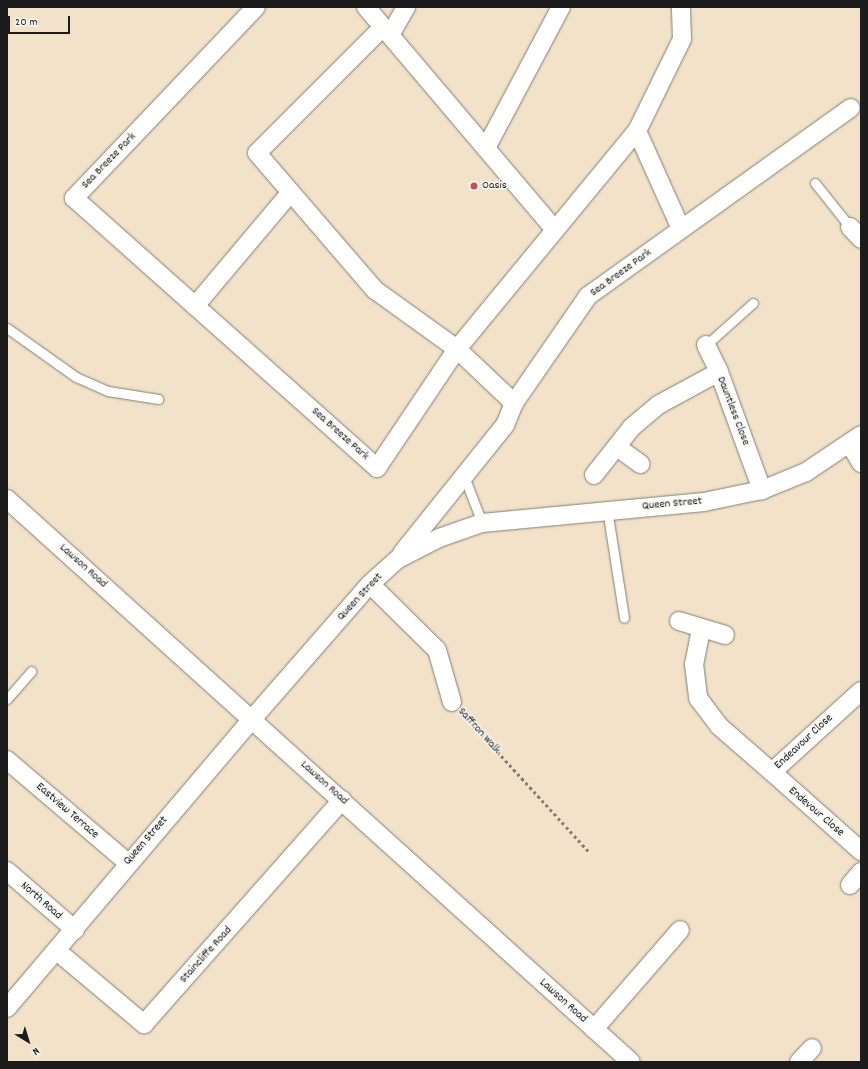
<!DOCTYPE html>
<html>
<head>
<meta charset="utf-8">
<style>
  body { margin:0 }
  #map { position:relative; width:868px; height:1069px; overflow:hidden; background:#f1e2c9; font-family:Dekko,sans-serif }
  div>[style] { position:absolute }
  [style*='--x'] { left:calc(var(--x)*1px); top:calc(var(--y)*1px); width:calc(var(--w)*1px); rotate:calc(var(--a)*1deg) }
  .path>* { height:2.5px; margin-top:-1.25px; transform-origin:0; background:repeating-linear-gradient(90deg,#867f72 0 3px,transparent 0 6px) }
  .roads { filter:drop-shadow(0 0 1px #867f72) drop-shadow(0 0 1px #867f72) }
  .lane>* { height:9px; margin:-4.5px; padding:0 4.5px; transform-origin:4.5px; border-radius:4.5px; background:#fff }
  .street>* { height:18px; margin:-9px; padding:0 9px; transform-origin:9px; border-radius:9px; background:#fff }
  .dots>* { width:11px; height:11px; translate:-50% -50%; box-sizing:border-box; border:2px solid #f6f6f2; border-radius:50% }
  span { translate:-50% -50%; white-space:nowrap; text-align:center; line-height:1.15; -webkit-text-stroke:3px #f6f6f2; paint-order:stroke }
  .street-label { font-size:12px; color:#1c1c1c }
  .poi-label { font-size:12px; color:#1c1c1c }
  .left { translate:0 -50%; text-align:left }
  .frame { position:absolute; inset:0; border:8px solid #1c1c1c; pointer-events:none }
  .north { position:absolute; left:8px; top:1021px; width:40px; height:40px; -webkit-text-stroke:3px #f6f6f2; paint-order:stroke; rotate:142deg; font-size:11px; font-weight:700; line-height:16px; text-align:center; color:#1c1c1c }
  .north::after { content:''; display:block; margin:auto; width:14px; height:18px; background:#1c1c1c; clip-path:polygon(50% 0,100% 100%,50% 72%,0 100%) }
  .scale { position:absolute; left:8px; top:16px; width:62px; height:18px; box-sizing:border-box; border:2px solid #1c1c1c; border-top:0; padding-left:5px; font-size:12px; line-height:14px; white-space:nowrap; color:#1c1c1c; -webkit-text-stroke:3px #f6f6f2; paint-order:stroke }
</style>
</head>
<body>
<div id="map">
  <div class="path">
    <div style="--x:465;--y:716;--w:185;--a:47.6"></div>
  </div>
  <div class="roads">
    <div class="lane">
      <div style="--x:815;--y:183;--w:56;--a:51.5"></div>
      <div style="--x:7;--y:328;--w:85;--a:35.4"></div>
      <div style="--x:76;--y:377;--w:35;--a:24"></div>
      <div style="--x:108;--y:391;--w:51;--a:9.1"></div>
      <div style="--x:706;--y:345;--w:63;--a:-41.8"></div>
      <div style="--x:464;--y:476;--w:50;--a:69"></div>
      <div style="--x:607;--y:509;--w:110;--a:81.1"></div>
      <div style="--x:7;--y:699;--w:37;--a:-49"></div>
    </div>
    <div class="street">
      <div style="--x:256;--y:7;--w:264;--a:133.6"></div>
      <div style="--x:74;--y:198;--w:406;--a:41.7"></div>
      <div style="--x:377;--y:468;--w:143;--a:-56.1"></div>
      <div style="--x:457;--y:349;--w:283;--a:-50.5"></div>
      <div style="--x:637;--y:131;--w:102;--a:-63.9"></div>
      <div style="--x:682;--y:39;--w:32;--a:-92"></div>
      <div style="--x:366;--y:7;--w:292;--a:49.7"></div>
      <div style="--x:383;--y:27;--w:178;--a:135"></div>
      <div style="--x:257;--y:153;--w:181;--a:49.3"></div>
      <div style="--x:375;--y:290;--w:101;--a:35.7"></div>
      <div style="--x:457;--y:349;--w:79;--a:43.5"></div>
      <div style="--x:514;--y:403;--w:24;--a:112"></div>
      <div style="--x:505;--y:425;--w:164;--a:128.8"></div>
      <div style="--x:390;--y:35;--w:32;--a:-60"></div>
      <div style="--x:637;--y:131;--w:107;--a:65.8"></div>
      <div style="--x:486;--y:148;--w:160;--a:-62"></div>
      <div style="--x:850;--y:227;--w:16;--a:47"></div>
      <div style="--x:195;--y:306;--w:149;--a:-49.9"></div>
      <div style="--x:706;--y:345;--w:30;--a:64"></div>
      <div style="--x:514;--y:403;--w:130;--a:-55.3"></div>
      <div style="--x:588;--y:296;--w:323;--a:-35.6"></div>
      <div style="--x:850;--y:444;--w:22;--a:60"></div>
      <div style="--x:617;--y:447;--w:29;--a:36"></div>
      <div style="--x:594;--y:475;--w:61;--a:-51.6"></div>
      <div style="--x:632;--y:427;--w:34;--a:-40"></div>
      <div style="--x:658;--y:405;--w:69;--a:-28.4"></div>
      <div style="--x:719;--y:372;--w:126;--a:70"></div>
      <div style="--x:7;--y:499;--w:840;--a:42.06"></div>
      <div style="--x:370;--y:584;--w:94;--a:44.6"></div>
      <div style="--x:437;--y:650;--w:54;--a:73.9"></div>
      <div style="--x:679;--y:621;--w:48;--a:16.9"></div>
      <div style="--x:701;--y:629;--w:36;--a:101"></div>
      <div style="--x:694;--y:664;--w:34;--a:83"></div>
      <div style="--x:698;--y:698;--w:35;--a:53"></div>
      <div style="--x:719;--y:726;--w:70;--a:41"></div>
      <div style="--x:772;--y:772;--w:120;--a:-42.3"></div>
      <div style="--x:7;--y:760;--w:157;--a:40.4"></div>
      <div style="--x:772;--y:772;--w:119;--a:41.6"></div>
      <div style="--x:7;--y:871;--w:90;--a:40.9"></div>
      <div style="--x:850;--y:885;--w:17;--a:-50"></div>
      <div style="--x:57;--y:951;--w:114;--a:40"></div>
      <div style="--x:144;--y:1024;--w:299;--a:-48.5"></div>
      <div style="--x:7;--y:1008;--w:380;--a:-49.7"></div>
      <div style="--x:253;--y:718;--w:178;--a:-48.9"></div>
      <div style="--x:370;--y:584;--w:38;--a:-42"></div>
      <div style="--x:398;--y:559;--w:46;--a:-27.1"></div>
      <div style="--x:439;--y:538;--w:46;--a:-19.2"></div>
      <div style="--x:482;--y:523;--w:223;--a:-5.4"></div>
      <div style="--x:704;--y:502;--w:59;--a:-11.7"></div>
      <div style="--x:762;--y:490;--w:48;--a:-22.2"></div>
      <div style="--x:806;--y:472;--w:66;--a:-33.9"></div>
      <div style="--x:594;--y:1029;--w:131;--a:-49"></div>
      <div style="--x:799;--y:1062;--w:19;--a:-47"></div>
    </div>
  </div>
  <div class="dots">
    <div style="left:474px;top:186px;background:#d1495b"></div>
  </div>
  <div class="street-label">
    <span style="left:109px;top:161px;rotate:-46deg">Sea Breeze Park</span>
    <span style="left:621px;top:273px;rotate:-36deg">Sea Breeze Park</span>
    <span style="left:733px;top:411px;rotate:69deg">Dauntless Close</span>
    <span style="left:340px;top:434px;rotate:42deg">Sea Breeze Park</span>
    <span style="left:672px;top:504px;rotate:-5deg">Queen Street</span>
    <span style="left:83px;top:566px;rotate:42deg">Lawson Road</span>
    <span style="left:360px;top:597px;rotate:-47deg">Queen Street</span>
    <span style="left:479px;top:731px;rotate:48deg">Saffron Walk</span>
    <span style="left:804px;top:742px;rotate:-43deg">Endeavour Close</span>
    <span style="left:324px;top:783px;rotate:42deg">Lawson Road</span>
    <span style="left:67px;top:811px;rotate:41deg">Eastview Terrace</span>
    <span style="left:816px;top:812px;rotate:41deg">Endevour Close</span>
    <span style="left:146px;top:841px;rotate:-49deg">Queen Street</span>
    <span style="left:41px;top:901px;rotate:41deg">North Road</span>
    <span style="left:206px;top:955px;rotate:-48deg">Staincliffe Road</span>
    <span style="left:563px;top:1001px;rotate:42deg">Lawson Road</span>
  </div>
  <div class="poi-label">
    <span class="left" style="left:482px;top:186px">Oasis</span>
  </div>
  <div class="frame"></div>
  <div class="north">N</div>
  <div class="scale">20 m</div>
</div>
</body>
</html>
